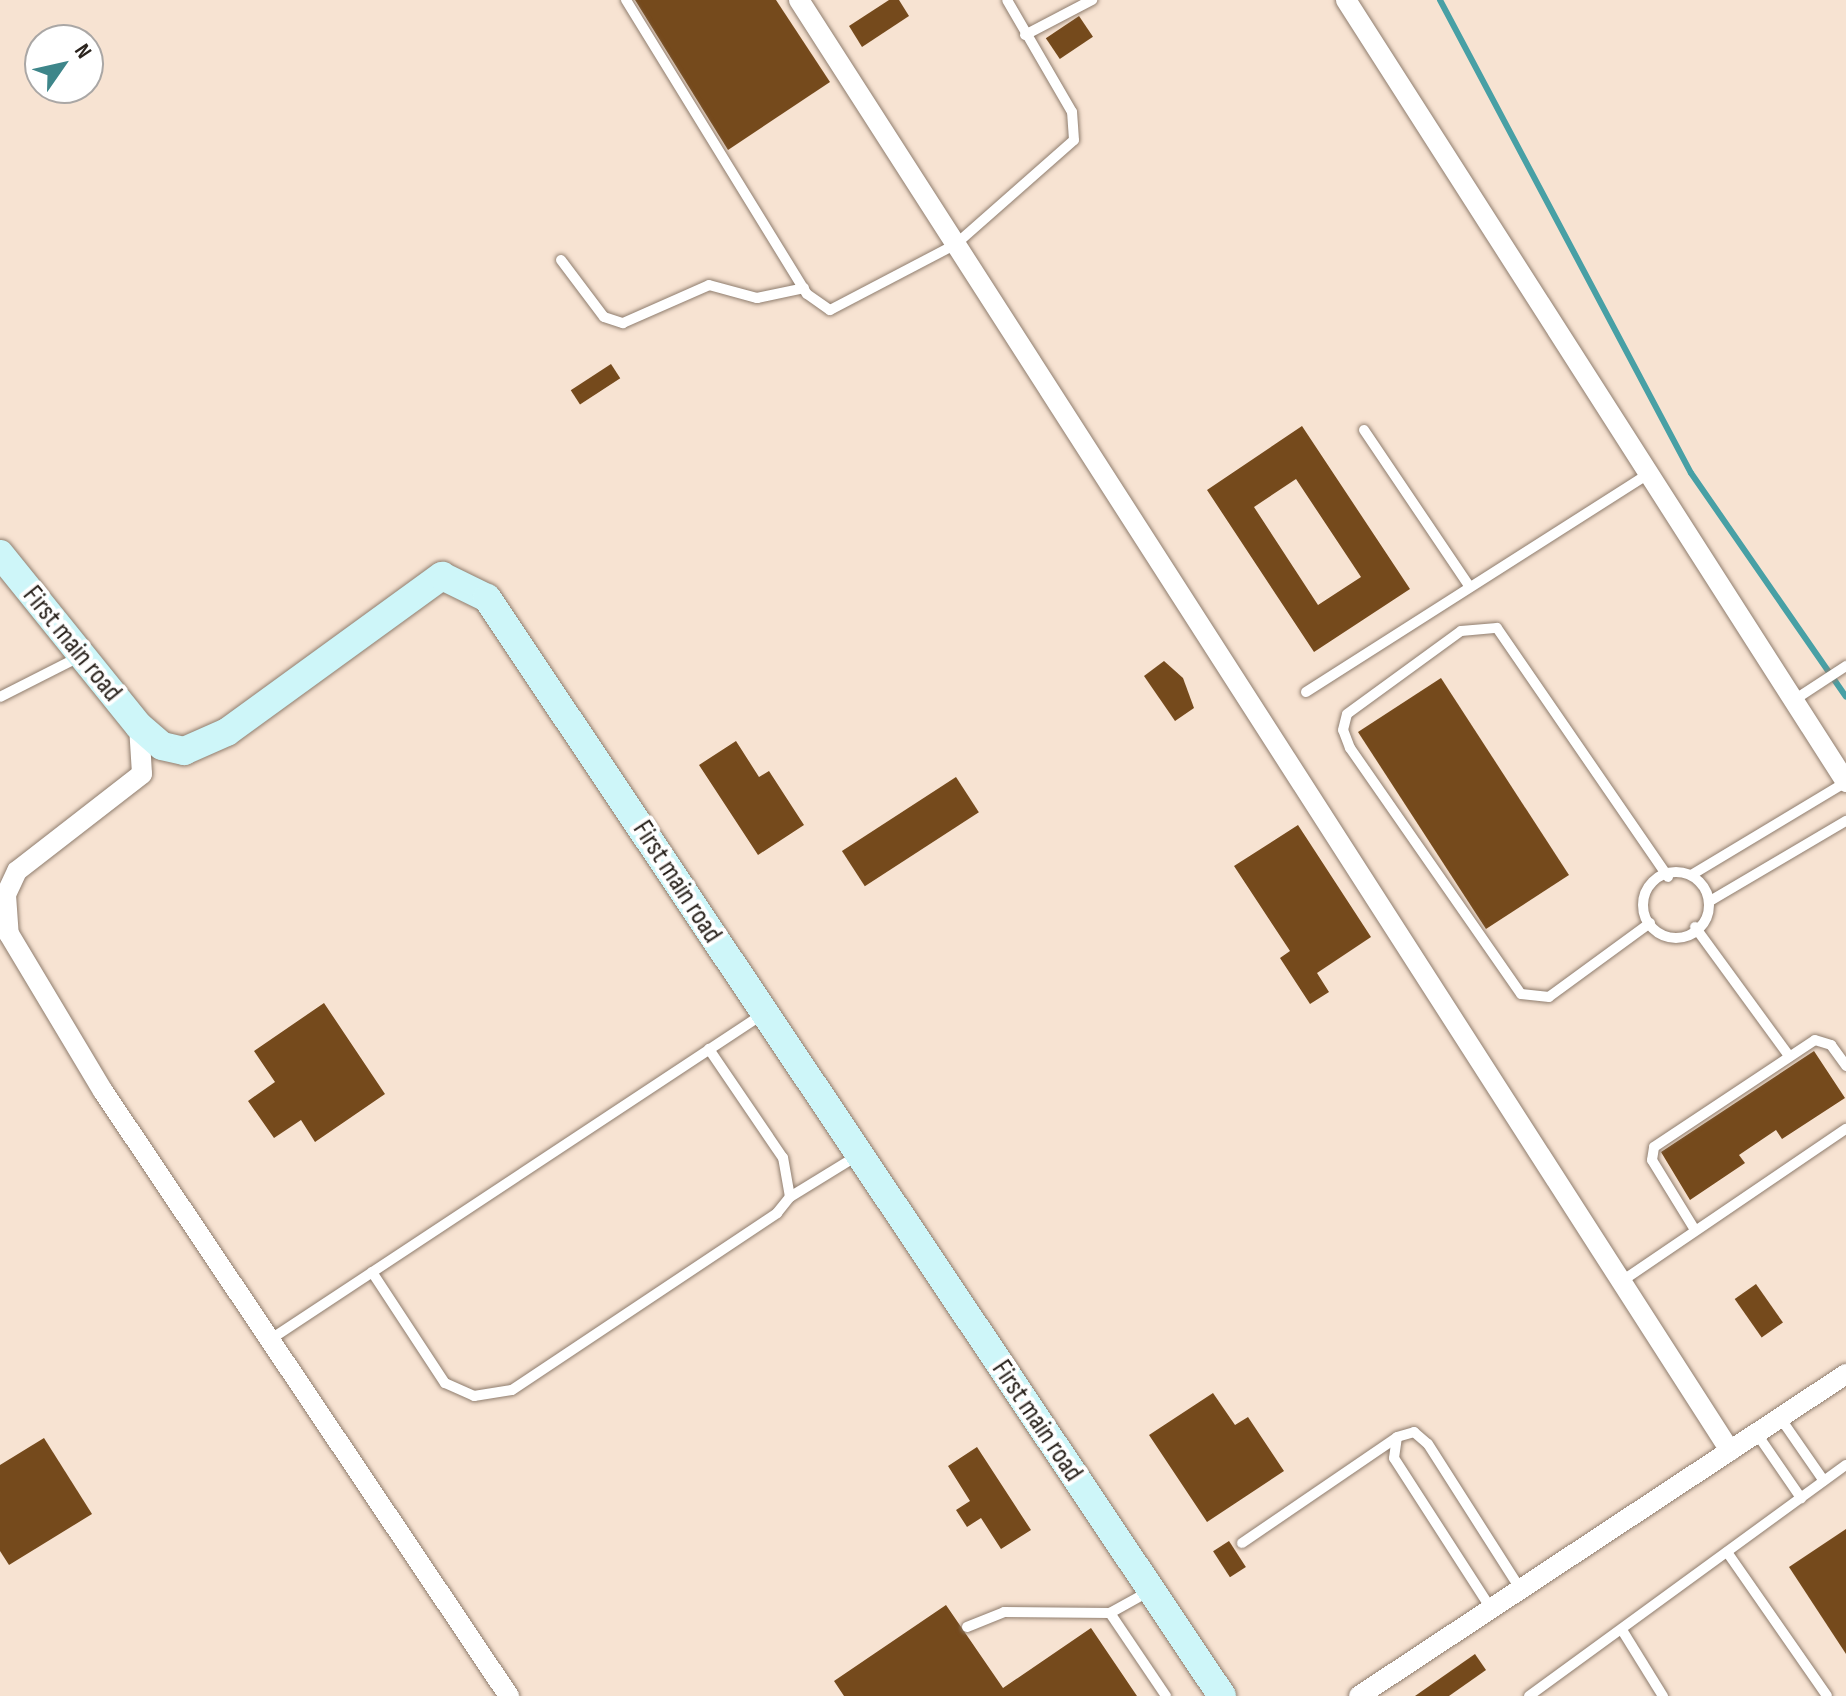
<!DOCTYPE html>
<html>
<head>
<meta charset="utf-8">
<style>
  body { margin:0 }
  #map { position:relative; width:1846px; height:1696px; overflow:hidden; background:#f7e3d2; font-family:"Sofia Sans Condensed",sans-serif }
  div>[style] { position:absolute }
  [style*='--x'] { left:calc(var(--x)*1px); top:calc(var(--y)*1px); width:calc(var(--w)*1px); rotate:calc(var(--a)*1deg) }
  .stream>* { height:6px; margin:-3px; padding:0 3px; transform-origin:3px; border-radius:3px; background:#48a0a5 }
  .building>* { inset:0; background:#754a1c; transform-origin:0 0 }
  .roads { filter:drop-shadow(0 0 2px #8f7d6e) drop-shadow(0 0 2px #8f7d6e) }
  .lane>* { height:10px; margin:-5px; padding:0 5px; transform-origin:5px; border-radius:5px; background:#fff }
  .lane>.ring { margin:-5px; padding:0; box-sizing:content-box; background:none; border:10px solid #fff; border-radius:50% }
  .street>* { height:20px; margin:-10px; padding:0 10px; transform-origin:10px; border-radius:10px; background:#fff }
  .secondary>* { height:28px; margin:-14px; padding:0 14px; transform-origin:14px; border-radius:14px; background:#cef6f9 }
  span { translate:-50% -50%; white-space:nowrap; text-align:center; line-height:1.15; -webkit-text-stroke:8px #fff; paint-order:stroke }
  .street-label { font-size:28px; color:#2b241e }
  .north { position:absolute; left:24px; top:24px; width:80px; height:80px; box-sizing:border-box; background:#fff; border:2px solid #aaa7a5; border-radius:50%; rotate:56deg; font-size:22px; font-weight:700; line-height:32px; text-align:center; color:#2b241e }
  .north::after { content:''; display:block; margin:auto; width:28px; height:36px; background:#3e868a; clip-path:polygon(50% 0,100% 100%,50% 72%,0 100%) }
</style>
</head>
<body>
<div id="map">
  <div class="stream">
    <div style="--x:1440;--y:0;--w:535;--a:62.05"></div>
    <div style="--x:1691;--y:473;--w:272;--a:55.3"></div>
  </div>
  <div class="building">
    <div style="clip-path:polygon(635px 0,776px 0,830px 82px,728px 150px)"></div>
    <div style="clip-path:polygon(889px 0,899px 0,909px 16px,862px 47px,849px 26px)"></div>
    <div style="left:1079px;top:16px;width:25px;height:40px;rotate:56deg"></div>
    <div style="left:611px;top:364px;width:17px;height:48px;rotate:57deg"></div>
    <div style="clip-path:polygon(evenodd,1302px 426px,1410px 589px,1314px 652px,1207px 490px,1302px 426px,1296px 479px,1361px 577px,1318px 605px,1254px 507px,1296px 479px)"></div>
    <div style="clip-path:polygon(1164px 661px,1183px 678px,1194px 708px,1175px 721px,1144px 676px)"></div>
    <div style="left:1441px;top:678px;width:235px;height:99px;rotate:57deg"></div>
    <div style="clip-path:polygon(736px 741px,759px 777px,769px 771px,804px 825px,758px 855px,699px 765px)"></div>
    <div style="left:956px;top:777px;width:42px;height:136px;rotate:57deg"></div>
    <div style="clip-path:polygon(1298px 825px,1371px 937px,1317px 973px,1329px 992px,1310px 1004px,1280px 958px,1290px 951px,1234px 866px)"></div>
    <div style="clip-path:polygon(324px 1003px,385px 1094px,315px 1142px,301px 1120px,274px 1138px,248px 1101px,275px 1082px,254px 1051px)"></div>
    <div style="clip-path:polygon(1814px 1051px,1845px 1098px,1782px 1139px,1776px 1130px,1739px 1155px,1745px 1163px,1690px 1200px,1661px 1152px)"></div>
    <div style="left:1756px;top:1284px;width:47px;height:26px;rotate:55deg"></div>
    <div style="clip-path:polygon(1213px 1393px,1235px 1425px,1248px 1417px,1284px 1471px,1207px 1522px,1149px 1435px)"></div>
    <div style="clip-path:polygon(44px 1438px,92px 1514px,9px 1565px,0 1551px,0 1465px)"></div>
    <div style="clip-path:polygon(977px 1447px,1031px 1530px,1001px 1549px,981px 1518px,967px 1527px,956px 1510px,970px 1501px,948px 1466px)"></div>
    <div style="clip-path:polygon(1846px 1529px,1846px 1654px,1789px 1567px)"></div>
    <div style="left:1229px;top:1541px;width:31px;height:19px;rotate:57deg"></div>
    <div style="clip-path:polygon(946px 1605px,1003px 1688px,1091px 1628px,1137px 1696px,844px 1696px,834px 1681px)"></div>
    <div style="clip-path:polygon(1475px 1654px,1486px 1670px,1449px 1696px,1415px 1696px)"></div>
  </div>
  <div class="roads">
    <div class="lane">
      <div style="--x:626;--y:0;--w:345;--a:58.4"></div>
      <div style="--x:807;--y:294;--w:28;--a:35"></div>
      <div style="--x:830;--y:310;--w:142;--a:-27.6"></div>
      <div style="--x:956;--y:244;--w:157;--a:-41.4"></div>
      <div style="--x:1074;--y:140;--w:28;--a:-94"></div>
      <div style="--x:1072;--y:112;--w:129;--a:-120.1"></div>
      <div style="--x:1025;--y:35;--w:76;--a:-27.6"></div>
      <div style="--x:561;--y:260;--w:71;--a:53"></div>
      <div style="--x:604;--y:317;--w:20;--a:18"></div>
      <div style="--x:623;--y:323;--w:94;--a:-23.8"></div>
      <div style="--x:709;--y:285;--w:50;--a:15.2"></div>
      <div style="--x:757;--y:298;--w:48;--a:-12"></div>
      <div style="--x:1364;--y:430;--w:189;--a:56"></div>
      <div style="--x:1306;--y:692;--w:402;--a:-32.5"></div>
      <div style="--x:0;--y:697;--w:89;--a:-26.9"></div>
      <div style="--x:1791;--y:702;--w:66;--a:-33.2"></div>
      <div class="ring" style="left:1643px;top:872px;width:56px;height:56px"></div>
      <div style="--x:1693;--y:874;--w:179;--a:-31"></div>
      <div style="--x:1710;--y:901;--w:158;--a:-30.5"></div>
      <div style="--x:1650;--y:923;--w:125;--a:143.8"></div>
      <div style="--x:1549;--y:997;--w:28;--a:-174"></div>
      <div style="--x:1521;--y:994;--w:300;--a:-124.8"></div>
      <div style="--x:1350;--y:748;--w:19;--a:-111"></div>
      <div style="--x:1343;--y:730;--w:16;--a:-76"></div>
      <div style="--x:1347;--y:714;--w:141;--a:-36.1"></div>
      <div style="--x:1461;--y:631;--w:36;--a:-5"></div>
      <div style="--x:1497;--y:628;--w:302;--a:55.5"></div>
      <div style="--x:1695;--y:927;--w:160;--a:53.9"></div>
      <div style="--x:790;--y:1197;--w:79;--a:-31.5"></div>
      <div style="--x:1695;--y:1230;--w:82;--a:-121.6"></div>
      <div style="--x:1652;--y:1160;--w:13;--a:-81"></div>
      <div style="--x:1654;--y:1147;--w:193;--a:-33.6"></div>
      <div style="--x:1815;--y:1040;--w:17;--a:17"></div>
      <div style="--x:1831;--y:1045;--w:26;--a:54"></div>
      <div style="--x:372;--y:1272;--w:133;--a:56.7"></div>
      <div style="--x:445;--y:1383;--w:32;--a:24"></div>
      <div style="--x:474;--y:1396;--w:38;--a:-9"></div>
      <div style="--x:512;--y:1390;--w:319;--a:-33.7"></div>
      <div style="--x:777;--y:1213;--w:21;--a:-51"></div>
      <div style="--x:790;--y:1197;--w:40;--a:-100"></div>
      <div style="--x:783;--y:1158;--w:132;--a:-124.2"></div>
      <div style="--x:1622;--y:1281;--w:271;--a:-34.2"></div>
      <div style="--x:271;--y:1339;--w:590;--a:-33.45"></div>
      <div style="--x:1781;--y:1419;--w:75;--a:55.3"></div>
      <div style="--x:1757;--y:1434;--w:78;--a:55.5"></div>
      <div style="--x:1242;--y:1543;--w:186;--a:-34.3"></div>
      <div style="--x:1727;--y:1552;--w:175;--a:55.2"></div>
      <div style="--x:1490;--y:1607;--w:177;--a:-122.8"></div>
      <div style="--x:1394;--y:1458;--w:21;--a:-82"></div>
      <div style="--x:1397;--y:1437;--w:18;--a:-16"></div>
      <div style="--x:1414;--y:1432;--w:18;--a:41"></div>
      <div style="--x:1428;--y:1444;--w:169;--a:57.5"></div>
      <div style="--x:1110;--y:1613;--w:100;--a:56"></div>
      <div style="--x:967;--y:1627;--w:40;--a:-22"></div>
      <div style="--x:1004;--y:1612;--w:106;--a:0.5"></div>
      <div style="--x:1110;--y:1613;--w:43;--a:-28.9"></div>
      <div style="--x:1622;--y:1630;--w:78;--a:58.2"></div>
      <div style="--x:1529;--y:1696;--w:392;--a:-36.1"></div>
    </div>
    <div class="street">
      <div style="--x:799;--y:0;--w:1724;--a:57.31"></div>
      <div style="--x:1346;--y:0;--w:928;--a:57.41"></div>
      <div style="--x:139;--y:726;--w:48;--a:86.4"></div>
      <div style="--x:142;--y:774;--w:158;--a:142.2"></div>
      <div style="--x:17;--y:871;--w:26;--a:115"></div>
      <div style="--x:6;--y:895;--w:39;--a:86"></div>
      <div style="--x:9;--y:934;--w:183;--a:59.1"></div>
      <div style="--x:103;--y:1091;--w:729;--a:56.14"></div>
      <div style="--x:1359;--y:1696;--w:584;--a:-33.47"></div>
    </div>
    <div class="secondary">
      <div style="--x:0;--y:554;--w:221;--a:51.1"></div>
      <div style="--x:139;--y:726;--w:30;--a:41"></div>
      <div style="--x:162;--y:746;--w:23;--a:13"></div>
      <div style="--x:184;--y:751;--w:47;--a:-23.8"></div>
      <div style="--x:227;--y:732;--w:266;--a:-36"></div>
      <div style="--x:442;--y:576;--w:50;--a:26.1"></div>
      <div style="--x:487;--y:598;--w:1321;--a:56.2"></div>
    </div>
  </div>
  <div class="street-label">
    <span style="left:72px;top:644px;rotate:51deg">First main road</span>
    <span style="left:677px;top:882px;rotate:57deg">First main road</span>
    <span style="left:1037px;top:1421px;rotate:56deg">First main road</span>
  </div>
  <div class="north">N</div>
</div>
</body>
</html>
